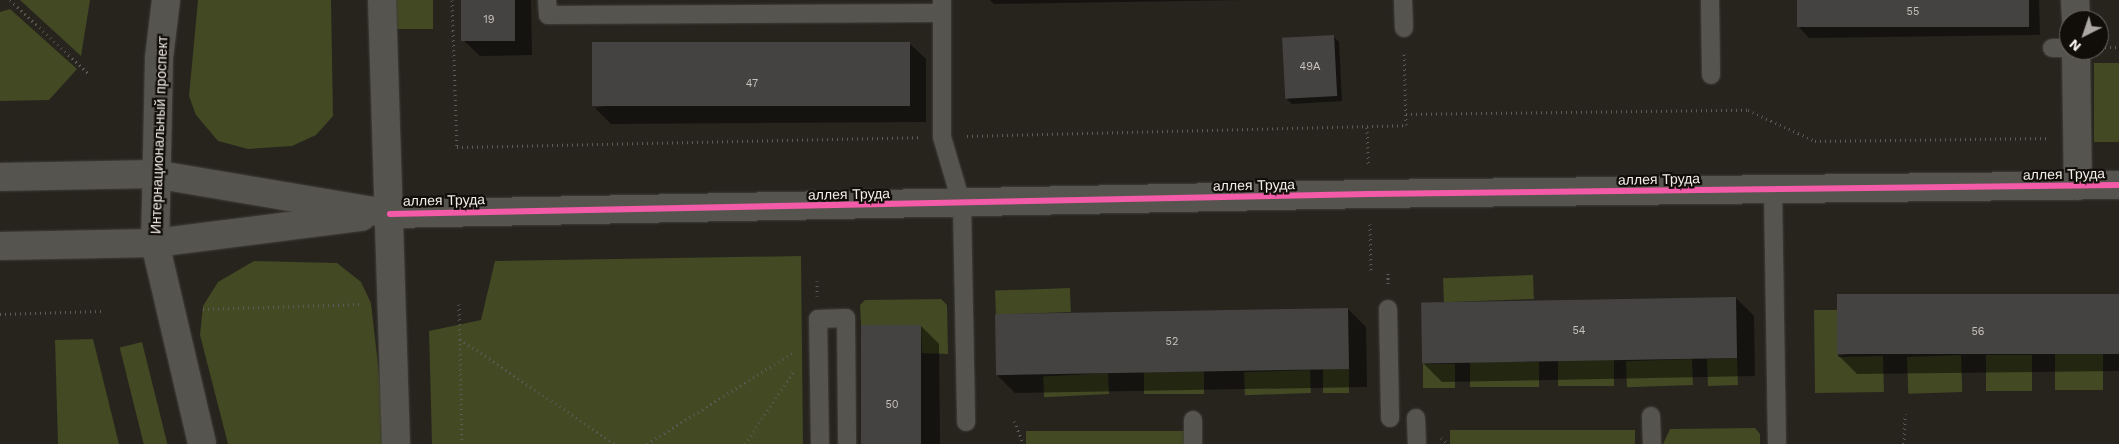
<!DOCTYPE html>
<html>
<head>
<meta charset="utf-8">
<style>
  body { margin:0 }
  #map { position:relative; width:2119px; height:444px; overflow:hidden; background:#27241e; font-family:"Work Sans",sans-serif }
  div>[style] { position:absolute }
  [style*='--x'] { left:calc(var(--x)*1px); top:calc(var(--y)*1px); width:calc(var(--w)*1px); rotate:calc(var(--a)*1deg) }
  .green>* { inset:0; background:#424923; transform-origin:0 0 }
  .shadow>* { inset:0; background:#0007 }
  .building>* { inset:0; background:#444342; transform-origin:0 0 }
  .path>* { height:3px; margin-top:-1.5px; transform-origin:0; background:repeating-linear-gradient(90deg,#5d5b57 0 1px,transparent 0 5px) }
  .roads { filter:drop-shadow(0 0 1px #413e39) drop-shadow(0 0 1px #413e39) }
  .service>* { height:18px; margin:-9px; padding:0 9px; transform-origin:9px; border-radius:9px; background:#56544e }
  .minor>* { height:28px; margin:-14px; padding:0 14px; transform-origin:14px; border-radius:14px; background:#56544e }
  .tertiary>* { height:28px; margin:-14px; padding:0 14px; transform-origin:14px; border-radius:14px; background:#56544e }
  .secondary>* { height:28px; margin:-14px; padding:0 14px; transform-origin:14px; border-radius:14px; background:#56544e }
  .cycleway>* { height:6px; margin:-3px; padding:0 3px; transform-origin:3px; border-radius:3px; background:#f35aa7 }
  span { translate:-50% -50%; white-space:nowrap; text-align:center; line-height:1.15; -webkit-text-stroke:4.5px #110e0a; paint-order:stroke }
  .number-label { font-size:11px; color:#c6c2bd }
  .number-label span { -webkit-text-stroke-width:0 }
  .street-label { font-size:14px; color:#f2ede6 }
  .north { position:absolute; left:2059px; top:10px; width:50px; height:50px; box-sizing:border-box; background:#110e0a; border:1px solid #6b6762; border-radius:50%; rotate:221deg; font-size:14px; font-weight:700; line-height:20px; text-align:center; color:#f2ede6 }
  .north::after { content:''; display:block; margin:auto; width:18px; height:22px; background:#aba7a0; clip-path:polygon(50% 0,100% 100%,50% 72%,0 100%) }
</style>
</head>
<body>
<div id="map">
  <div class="green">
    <div style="clip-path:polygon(20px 0,90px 0,81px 56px)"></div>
    <div style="clip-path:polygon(198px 0,331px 0,333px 116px,316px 135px,292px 146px,248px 149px,218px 141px,196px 115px,189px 96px)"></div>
    <div style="left:391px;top:0;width:42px;height:29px"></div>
    <div style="clip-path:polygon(10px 9px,77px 69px,49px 100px,0 101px,0 12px)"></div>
    <div style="left:2119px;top:63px;width:79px;height:25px;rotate:90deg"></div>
    <div style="clip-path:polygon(801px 256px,803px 444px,432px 444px,429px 331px,481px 320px,495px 261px)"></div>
    <div style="clip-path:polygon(254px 261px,337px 263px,361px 282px,371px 303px,387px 444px,228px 444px,200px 335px,203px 306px,218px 282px)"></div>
    <div style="left:1533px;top:275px;width:24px;height:90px;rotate:88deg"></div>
    <div style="left:1070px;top:288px;width:24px;height:75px;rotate:88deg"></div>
    <div style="clip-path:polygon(941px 299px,947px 305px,948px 354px,922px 353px,921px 325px,861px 325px,860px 305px,865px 300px)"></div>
    <div style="clip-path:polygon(1814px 310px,1837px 310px,1838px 357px,1883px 356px,1884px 392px,1815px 393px)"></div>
    <div style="clip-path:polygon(93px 339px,119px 444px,58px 444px,55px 340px)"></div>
    <div style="left:142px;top:342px;width:105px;height:23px;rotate:76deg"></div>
    <div style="left:2055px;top:354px;width:48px;height:36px"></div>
    <div style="left:1961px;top:355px;width:37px;height:54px;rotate:88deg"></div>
    <div style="left:1986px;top:355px;width:46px;height:36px"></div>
    <div style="left:1737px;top:358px;width:27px;height:30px;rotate:88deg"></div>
    <div style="left:1692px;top:359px;width:26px;height:66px;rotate:88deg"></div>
    <div style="left:1614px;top:360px;width:26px;height:56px;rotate:90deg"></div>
    <div style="left:1539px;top:362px;width:25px;height:69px;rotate:90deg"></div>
    <div style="left:1423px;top:364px;width:32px;height:24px"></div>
    <div style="left:1349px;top:369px;width:24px;height:26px;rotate:90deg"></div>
    <div style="left:1310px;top:370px;width:23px;height:66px;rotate:88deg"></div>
    <div style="left:1204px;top:371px;width:23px;height:60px;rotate:90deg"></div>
    <div style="left:1108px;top:373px;width:21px;height:65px;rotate:87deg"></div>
    <div style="clip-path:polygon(1755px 428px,1760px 434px,1760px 444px,1663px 444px,1670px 429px)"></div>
    <div style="left:1450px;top:430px;width:185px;height:18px"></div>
    <div style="left:1185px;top:431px;width:13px;height:159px;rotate:90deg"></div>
  </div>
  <div class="shadow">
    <div style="clip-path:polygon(462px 0,531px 0,532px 55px,480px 56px,463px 40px)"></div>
    <div style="clip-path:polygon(990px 0,1244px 0,994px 4px)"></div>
    <div style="clip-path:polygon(1798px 0,2039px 0,2040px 35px,1809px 38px,1799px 27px)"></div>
    <div style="clip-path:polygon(1334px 37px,1339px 42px,1342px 101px,1292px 104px,1286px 98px)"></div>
    <div style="clip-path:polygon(909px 43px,926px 59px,926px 122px,611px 124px,595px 108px)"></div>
    <div style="clip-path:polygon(2119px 295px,2119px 371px,1857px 374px,1839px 356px)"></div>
    <div style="clip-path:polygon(1736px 298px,1754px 316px,1755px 376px,1442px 382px,1424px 364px)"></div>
    <div style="clip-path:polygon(1348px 309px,1366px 327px,1367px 387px,1015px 393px,997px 375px)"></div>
    <div style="clip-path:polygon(921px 326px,939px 344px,940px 444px,863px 444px)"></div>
  </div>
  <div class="building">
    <div style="left:461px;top:0;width:54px;height:41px"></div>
    <div style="left:1797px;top:0;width:232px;height:27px"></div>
    <div style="left:1334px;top:35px;width:61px;height:52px;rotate:87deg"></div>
    <div style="left:910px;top:42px;width:64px;height:318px;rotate:90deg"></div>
    <div style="left:2119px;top:294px;width:60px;height:282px;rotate:90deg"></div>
    <div style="left:1736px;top:297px;width:61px;height:315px;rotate:89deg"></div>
    <div style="left:1348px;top:308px;width:61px;height:353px;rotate:89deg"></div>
    <div style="left:861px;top:325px;width:60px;height:119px"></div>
  </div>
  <div class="path">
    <div style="--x:10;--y:0;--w:107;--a:43.1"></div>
    <div style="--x:452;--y:0;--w:147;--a:88.1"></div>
    <div style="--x:457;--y:147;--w:462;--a:-1.2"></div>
    <div style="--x:2105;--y:47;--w:14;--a:0"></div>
    <div style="--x:1406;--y:114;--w:342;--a:-0.7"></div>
    <div style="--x:1748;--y:110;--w:74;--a:24.8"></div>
    <div style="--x:1815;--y:141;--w:234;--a:-0.7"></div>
    <div style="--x:1367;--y:127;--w:38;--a:88"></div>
    <div style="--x:967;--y:136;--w:439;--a:-1.4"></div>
    <div style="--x:1406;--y:125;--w:74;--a:-91.5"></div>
    <div style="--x:1370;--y:224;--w:49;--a:88.8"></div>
    <div style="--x:1388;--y:273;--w:13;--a:90"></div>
    <div style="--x:817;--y:281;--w:15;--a:90"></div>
    <div style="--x:459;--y:304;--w:140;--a:88.8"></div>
    <div style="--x:203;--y:309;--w:158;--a:-1.8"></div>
    <div style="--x:0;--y:314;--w:101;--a:-1.7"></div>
    <div style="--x:460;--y:339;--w:187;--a:34.1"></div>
    <div style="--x:1014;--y:421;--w:25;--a:67"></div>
    <div style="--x:1441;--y:438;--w:10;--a:37"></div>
    <div style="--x:647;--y:444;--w:175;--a:-32.1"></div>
    <div style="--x:745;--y:444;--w:87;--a:-56.3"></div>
    <div style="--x:1904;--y:444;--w:30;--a:-88"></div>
  </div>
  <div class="roads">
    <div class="service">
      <div style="--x:547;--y:0;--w:15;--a:86"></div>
      <div style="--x:548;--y:15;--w:394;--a:-0.3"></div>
      <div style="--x:942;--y:0;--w:137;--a:90"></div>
      <div style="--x:942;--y:137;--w:71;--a:73.6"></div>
      <div style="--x:962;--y:205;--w:217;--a:88.9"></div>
      <div style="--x:1403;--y:0;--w:28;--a:88"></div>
      <div style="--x:1710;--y:0;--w:75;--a:89.2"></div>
      <div style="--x:2052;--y:48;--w:17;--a:0"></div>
      <div style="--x:1773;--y:190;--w:254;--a:89.1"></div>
      <div style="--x:1388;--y:309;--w:109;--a:88.9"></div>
      <div style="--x:1651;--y:416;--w:28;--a:88"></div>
      <div style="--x:1416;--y:418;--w:26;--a:88"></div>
      <div style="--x:1193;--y:420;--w:24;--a:90"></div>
      <div style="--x:820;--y:444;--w:125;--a:-90.9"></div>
      <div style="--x:818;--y:319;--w:28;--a:-2"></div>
      <div style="--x:846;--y:318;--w:126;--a:89.5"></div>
    </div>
    <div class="minor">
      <div style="--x:2075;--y:0;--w:20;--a:87"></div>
      <div style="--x:2076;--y:50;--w:136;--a:89.2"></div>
    </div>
    <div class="tertiary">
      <div style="--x:390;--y:214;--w:979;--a:-1.17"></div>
      <div style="--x:1369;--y:194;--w:750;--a:-0.69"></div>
    </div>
    <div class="secondary">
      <div style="--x:166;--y:0;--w:58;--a:96.9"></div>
      <div style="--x:159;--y:58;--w:185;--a:91.2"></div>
      <div style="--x:155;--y:243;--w:206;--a:76.8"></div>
      <div style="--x:382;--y:0;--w:444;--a:88.2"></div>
      <div style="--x:0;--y:177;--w:154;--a:-1.1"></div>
      <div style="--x:154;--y:174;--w:239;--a:9.6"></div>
      <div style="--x:0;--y:246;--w:155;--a:-1.1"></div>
      <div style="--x:155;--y:243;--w:208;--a:-7.2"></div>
    </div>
  </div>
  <div class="cycleway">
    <div style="--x:390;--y:214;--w:979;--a:-1.17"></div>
    <div style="--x:1369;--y:194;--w:750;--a:-0.69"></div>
  </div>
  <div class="number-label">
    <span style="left:1913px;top:12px">55</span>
    <span style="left:489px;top:20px">19</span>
    <span style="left:1310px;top:67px">49А</span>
    <span style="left:752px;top:84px">47</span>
    <span style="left:1579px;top:331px">54</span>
    <span style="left:1978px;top:332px">56</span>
    <span style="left:1172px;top:342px">52</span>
    <span style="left:892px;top:405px">50</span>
  </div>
  <div class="street-label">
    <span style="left:159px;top:135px;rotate:-88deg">Интернациональный проспект</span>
    <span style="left:2064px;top:174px;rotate:-1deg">аллея Труда</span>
    <span style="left:1659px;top:179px;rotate:-1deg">аллея Труда</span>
    <span style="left:1254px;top:185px;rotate:-1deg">аллея Труда</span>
    <span style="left:849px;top:194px;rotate:-1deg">аллея Труда</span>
    <span style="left:444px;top:200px;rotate:-1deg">аллея Труда</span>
  </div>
  <div class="north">N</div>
</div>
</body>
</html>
